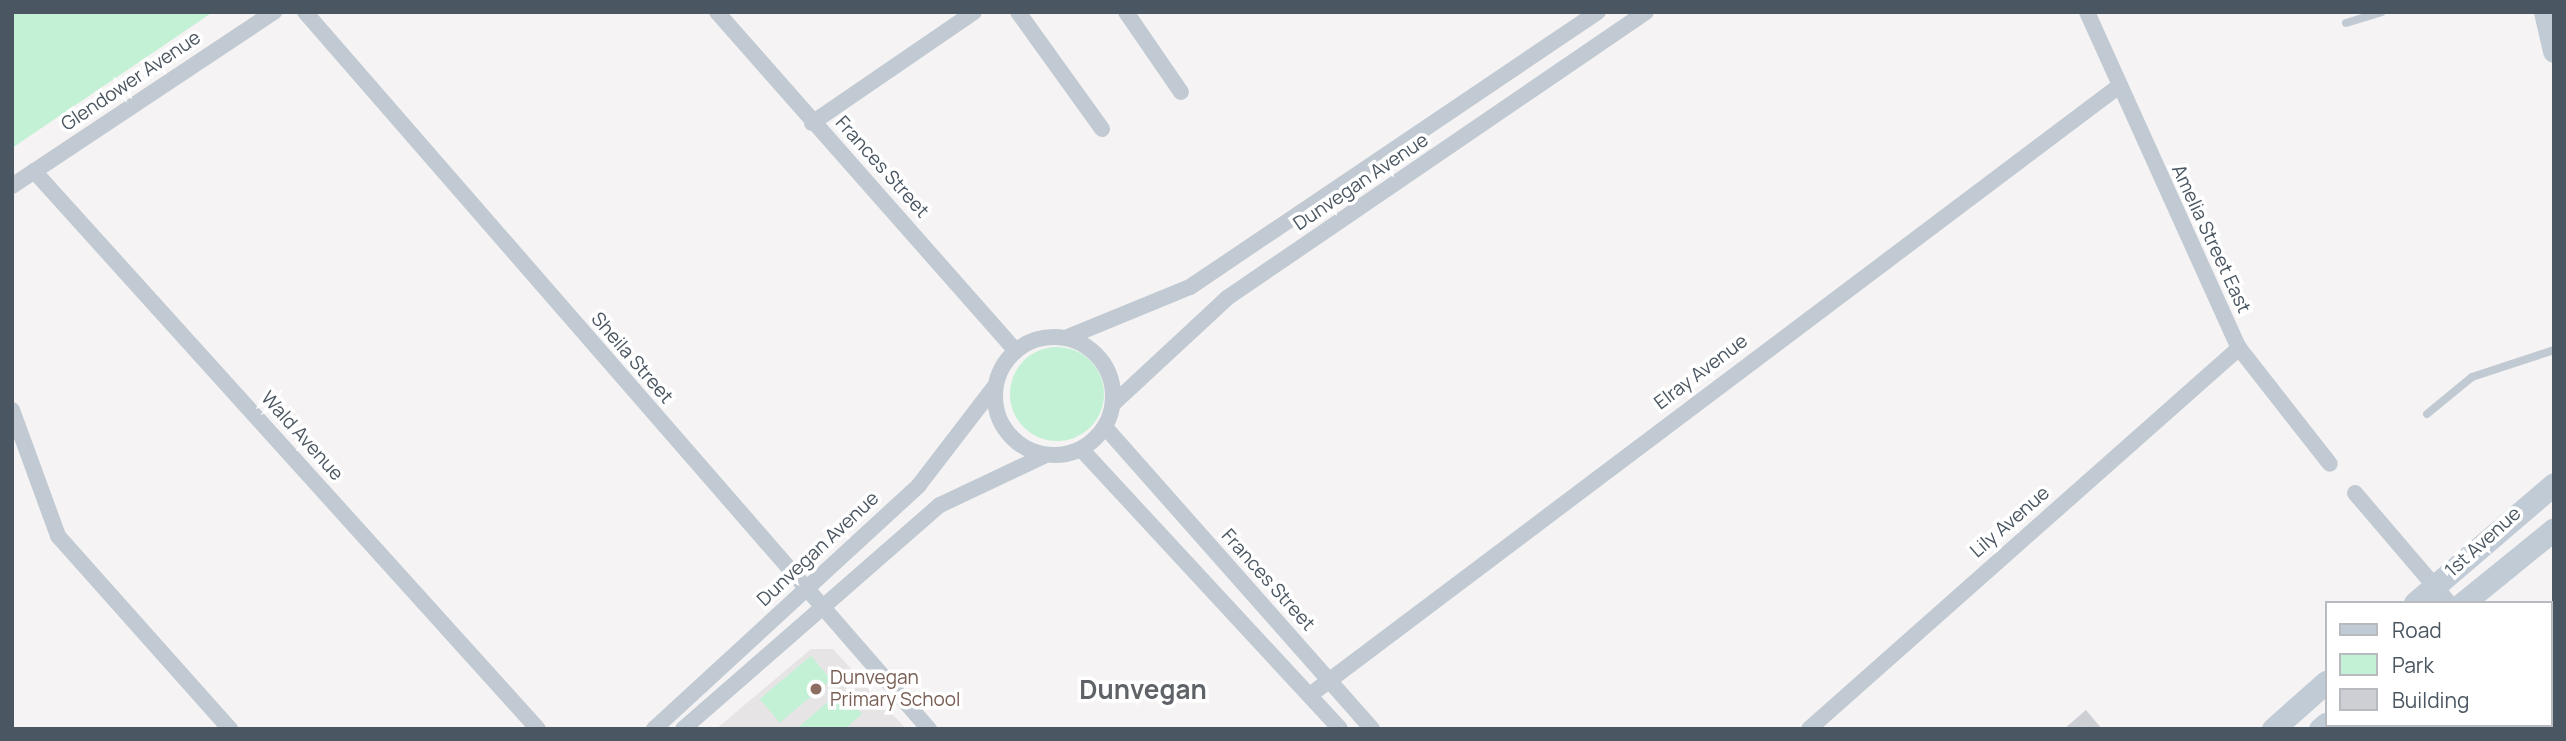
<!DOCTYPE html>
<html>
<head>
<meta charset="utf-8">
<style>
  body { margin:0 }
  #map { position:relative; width:2566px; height:741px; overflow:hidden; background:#f5f3f3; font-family:Manrope,sans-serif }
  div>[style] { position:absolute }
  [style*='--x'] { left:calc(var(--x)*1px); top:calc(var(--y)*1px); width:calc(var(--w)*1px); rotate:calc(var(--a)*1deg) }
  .education>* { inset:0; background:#e6e4e5 }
  .green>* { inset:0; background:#c3f1d5; transform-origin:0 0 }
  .round { border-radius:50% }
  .building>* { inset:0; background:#cdcfd5 }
  .lane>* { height:8px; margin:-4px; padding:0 4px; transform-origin:4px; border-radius:4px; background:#c1cad2 }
  .street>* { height:16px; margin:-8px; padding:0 8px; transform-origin:8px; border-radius:8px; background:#c1cad2 }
  .street>.ring { margin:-8px; padding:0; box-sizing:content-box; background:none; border:16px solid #c1cad2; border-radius:50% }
  .secondary>* { height:23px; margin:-11.5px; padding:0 11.5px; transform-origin:11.5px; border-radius:11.5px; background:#c1cbd6 }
  .dots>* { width:19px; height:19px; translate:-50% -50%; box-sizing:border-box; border:4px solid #fff; border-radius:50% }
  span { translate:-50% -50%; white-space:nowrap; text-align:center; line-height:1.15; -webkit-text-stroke:7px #fff; paint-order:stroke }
  .street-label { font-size:19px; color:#4a5661 }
  .education-label { font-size:19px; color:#785e54 }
  .left { translate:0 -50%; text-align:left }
  .district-label { font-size:26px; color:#5f6368; font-weight:700 }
  .frame { position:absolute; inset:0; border:14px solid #4a5661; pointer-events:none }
  .legend { position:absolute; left:2325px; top:601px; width:228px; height:126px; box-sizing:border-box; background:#fff; border:2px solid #b7bbc0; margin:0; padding:9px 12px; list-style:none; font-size:21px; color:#4a5661 }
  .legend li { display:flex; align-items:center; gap:14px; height:35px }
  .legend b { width:35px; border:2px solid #b7bbc0 }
</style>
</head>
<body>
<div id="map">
  <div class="education">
    <div style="clip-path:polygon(811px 649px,833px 649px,906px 729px,716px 729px)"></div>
  </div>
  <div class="green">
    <div style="clip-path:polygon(12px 12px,213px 12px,12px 148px)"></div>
    <div class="round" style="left:1010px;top:347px;width:94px;height:94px"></div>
    <div style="left:811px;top:656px;width:31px;height:67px;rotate:50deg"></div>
    <div style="clip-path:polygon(842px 690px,862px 714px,845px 729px,796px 729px)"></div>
  </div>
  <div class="building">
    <div style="clip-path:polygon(2086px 710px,2102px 729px,2064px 729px)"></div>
  </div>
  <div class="lane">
    <div style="--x:2346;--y:23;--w:37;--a:-17"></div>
    <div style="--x:2427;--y:414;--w:58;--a:-39.4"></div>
    <div style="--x:2472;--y:377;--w:86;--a:-18.2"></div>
  </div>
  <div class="street">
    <div style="--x:305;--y:12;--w:951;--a:48.97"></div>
    <div style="--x:717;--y:12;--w:451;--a:48.6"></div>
    <div style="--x:1018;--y:12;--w:144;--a:54.3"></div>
    <div style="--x:1126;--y:12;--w:97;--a:55.5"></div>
    <div style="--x:2087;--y:12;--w:369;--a:65.7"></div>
    <div style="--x:2239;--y:348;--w:147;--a:51.9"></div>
    <div style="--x:812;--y:123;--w:196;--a:-34.4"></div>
    <div style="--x:34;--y:171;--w:752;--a:47.91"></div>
    <div style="--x:12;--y:186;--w:315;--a:-33.6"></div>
    <div class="ring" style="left:995px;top:337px;width:102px;height:102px"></div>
    <div style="--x:1068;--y:337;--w:132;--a:-22.3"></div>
    <div style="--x:1190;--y:287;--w:492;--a:-34"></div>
    <div style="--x:1113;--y:404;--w:156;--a:-42.9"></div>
    <div style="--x:1227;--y:298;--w:507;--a:-34.32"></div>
    <div style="--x:12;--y:410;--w:134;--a:69.9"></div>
    <div style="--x:58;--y:536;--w:259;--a:48.3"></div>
    <div style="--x:1105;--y:427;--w:403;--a:48.5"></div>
    <div style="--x:1081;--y:449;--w:381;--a:47.2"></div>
    <div style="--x:2355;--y:493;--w:145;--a:49.5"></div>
    <div style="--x:1310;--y:695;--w:1013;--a:-36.97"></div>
    <div style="--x:654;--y:729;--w:360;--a:-42.6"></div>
    <div style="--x:919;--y:485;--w:125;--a:-52.5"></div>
    <div style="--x:683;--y:729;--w:341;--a:-41.1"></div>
    <div style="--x:940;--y:505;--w:117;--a:-25.3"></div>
    <div style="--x:1809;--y:729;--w:575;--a:-41.54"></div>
  </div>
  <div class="secondary">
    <div style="--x:2545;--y:12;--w:40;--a:77"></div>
    <div style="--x:2415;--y:603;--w:183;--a:-40.6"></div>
    <div style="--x:2463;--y:603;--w:117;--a:-39.1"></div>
    <div style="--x:2273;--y:729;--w:71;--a:-41.6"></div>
    <div style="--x:2320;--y:729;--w:8;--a:-40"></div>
  </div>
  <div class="dots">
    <div style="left:816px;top:689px;background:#8d6e63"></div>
  </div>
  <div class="street-label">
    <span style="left:131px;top:81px;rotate:-34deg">Glendower Avenue</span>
    <span style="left:882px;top:167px;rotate:48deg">Frances Street</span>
    <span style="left:1361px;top:182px;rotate:-34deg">Dunvegan Avenue</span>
    <span style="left:2211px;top:239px;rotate:65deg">Amelia Street East</span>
    <span style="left:632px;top:358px;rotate:49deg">Sheila Street</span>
    <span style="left:1701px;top:372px;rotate:-37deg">Elray Avenue</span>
    <span style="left:302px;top:436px;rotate:48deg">Wald Avenue</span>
    <span style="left:2010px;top:522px;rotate:-41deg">Lily Avenue</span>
    <span style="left:2483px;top:542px;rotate:-42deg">1st Avenue</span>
    <span style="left:818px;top:549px;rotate:-43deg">Dunvegan Avenue</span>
    <span style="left:1268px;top:580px;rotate:48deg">Frances Street</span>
  </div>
  <div class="education-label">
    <span class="left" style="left:830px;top:689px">Dunvegan<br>Primary School</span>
  </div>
  <div class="district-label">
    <span style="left:1143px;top:690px">Dunvegan</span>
  </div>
  <div class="frame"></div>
  <ul class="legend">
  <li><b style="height:9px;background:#c1cbd6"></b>Road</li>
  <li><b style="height:19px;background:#c3f1d5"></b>Park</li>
  <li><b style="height:19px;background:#cdcfd5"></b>Building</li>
  </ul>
</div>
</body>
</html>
